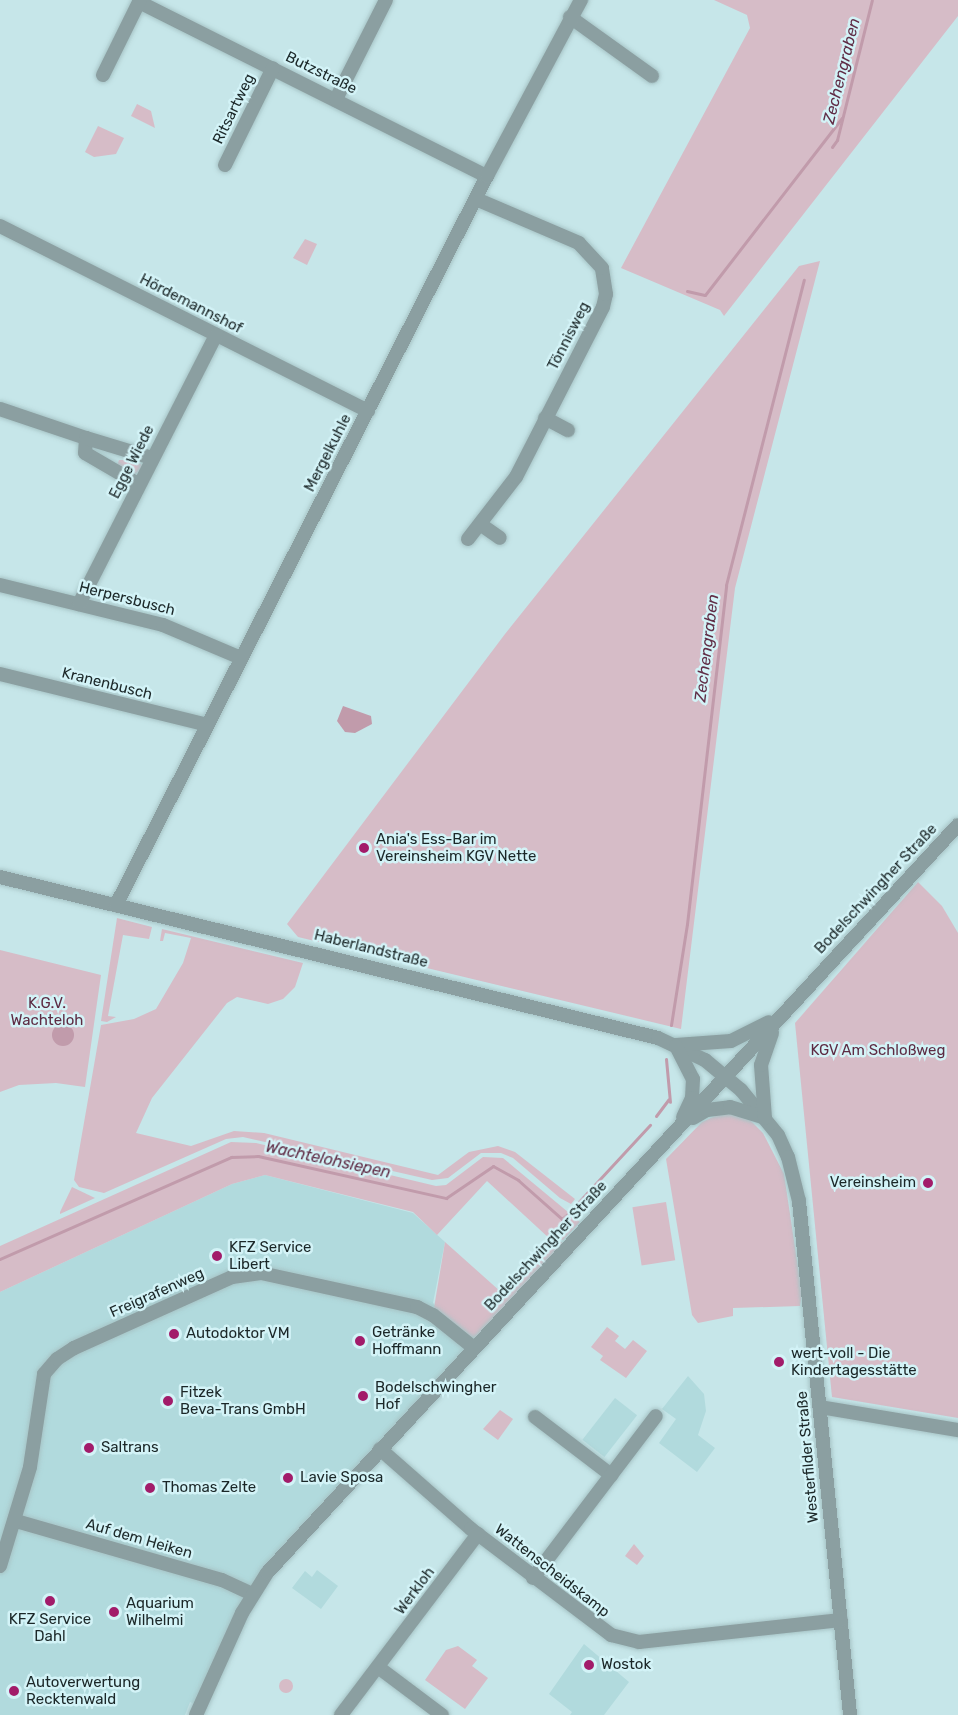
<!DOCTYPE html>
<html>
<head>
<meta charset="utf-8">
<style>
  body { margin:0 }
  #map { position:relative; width:958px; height:1715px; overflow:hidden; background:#c6e6e9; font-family:Rubik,sans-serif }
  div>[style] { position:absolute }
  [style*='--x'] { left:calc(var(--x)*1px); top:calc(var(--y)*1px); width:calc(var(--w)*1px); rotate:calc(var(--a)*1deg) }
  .built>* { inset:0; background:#b1dadd; transform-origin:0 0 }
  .green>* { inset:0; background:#d6bcc7; transform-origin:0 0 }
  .round { border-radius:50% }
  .water>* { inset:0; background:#c19bab }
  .stream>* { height:3px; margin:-1.5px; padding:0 1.5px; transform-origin:1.5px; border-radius:1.5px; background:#c19bab }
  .roads { filter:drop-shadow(0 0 2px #a7c4c6) drop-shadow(0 0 2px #a7c4c6) }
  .minor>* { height:14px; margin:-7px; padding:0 7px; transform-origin:7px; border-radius:7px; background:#8b9fa1 }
  .dots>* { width:16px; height:16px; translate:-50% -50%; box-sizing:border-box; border:3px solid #d3f3f7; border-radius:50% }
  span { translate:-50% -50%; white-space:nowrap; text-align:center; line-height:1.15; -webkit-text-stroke:5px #d3f3f7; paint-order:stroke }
  .street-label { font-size:15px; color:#1b2728 }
  .poi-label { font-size:15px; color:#1b2728 }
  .left { translate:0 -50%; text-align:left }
  .right { translate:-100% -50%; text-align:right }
  .park-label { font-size:15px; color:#5d2b43 }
  .water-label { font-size:16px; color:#602d46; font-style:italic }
</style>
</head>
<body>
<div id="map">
  <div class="built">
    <div style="clip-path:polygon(265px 1175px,413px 1213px,445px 1242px,433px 1303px,474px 1348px,267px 1573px,200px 1706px,190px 1702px,185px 1715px,0 1715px,0 1292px,232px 1184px)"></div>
    <div style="clip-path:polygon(688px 1376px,704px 1394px,706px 1411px,698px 1435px,715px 1448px,697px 1472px,659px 1443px,676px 1419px,662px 1409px)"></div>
    <div style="left:615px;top:1398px;width:28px;height:53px;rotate:38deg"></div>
    <div style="clip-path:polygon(317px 1570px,338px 1586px,321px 1609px,292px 1588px,305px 1571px,312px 1577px)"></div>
    <div style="clip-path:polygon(584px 1644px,629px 1682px,604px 1715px,570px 1715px,572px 1712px,549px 1694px)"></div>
  </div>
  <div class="green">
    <div style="clip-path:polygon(714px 0,958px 0,958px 16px,724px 316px,720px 310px,621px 268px,750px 28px,747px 15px)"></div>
    <div style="clip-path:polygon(137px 104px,151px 111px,155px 128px,131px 116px)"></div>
    <div style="clip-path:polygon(98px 126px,124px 138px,116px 154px,94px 157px,85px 152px)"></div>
    <div style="clip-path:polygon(305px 239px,317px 244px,307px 265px,293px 258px)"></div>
    <div style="clip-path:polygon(820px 261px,735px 588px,681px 1029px,298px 937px,287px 924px,505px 634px,799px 266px)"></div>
    <div style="clip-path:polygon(130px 455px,143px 466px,134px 476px,116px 468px,119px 460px,129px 460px)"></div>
    <div style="clip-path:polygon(918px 882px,942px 906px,958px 933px,958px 1418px,832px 1397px,795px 1023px)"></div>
    <div style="clip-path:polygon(117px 918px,152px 927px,149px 939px,123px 935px,108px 1016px,116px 1017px,107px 1022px,101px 1021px)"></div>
    <div style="clip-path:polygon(162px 929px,303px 963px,295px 987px,283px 999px,268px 1004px,237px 997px,227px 1003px,152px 1098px,136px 1133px,191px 1146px,234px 1131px,264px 1133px,438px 1175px,469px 1152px,498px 1146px,515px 1152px,575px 1199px,571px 1204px,560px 1198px,513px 1158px,501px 1153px,481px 1153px,448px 1178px,432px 1180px,243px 1137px,226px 1139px,104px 1193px,79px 1187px,74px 1180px,101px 1025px,134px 1019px,156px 1009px,183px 963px,191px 938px,165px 933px,163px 941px,160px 941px)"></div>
    <div style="clip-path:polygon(0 950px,101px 975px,85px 1087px,56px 1083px,19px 1085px,0 1092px)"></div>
    <div style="clip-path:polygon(722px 1113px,746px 1116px,763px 1133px,784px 1174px,802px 1294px,800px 1306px,733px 1308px,733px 1316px,698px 1323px,692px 1315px,666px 1159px,702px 1122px)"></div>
    <div style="clip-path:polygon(231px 1142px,256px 1143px,436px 1186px,446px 1185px,483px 1157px,503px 1158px,580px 1222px,563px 1240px,554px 1239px,568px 1245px,474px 1347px,433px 1314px,445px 1242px,501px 1292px,550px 1239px,487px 1181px,437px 1235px,413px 1212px,265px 1175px,232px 1184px,0 1292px,0 1246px)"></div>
    <div style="clip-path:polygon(72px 1187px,95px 1198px,60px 1214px,60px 1212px)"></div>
    <div style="left:666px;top:1202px;width:59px;height:34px;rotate:81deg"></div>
    <div style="clip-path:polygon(607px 1327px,619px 1336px,615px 1341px,625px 1349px,633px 1340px,647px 1351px,626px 1378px,600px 1360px,603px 1356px,591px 1347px)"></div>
    <div style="clip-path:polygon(500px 1410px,513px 1419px,498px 1440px,483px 1429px)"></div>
    <div style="clip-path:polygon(634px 1544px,644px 1556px,637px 1565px,625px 1556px)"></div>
    <div style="clip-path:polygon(458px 1646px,477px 1660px,472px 1666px,488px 1678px,465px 1709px,425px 1680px,446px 1650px)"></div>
    <div class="round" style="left:279px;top:1679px;width:14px;height:14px"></div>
  </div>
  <div class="water">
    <div style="clip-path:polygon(343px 706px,371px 716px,372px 724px,355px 733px,345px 732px,337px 721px)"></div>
    <div class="round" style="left:52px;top:1024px;width:22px;height:22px"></div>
  </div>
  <div class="stream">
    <div style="--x:832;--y:147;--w:9;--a:-54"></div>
    <div style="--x:837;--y:140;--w:144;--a:-76"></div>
    <div style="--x:687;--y:291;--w:18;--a:13"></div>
    <div style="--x:705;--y:295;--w:224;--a:-52.3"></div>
    <div style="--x:671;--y:1025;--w:102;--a:-81"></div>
    <div style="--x:687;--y:924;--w:341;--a:-83.4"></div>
    <div style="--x:726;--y:585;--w:315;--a:-75.7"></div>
    <div style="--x:666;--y:1059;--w:43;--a:84.7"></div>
    <div style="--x:656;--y:1116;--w:21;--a:-53"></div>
    <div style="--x:574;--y:1207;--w:112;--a:-47.2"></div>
    <div style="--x:0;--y:1259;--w:253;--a:-23.8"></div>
    <div style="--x:231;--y:1157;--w:27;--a:-2"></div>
    <div style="--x:258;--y:1156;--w:193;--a:12.6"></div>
    <div style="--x:446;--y:1198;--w:57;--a:-34.2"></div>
    <div style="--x:493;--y:1166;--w:29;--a:29"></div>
    <div style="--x:518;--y:1180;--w:59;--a:41.6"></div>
    <div style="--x:562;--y:1219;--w:9;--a:-41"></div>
  </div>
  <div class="roads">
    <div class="minor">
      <div style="--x:139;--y:2;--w:389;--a:26.6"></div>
      <div style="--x:570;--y:17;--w:101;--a:35.7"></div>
      <div style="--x:103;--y:75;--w:84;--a:-63.7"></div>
      <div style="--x:336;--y:99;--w:111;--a:-63.2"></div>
      <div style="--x:225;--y:165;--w:108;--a:-63.7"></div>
      <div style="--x:0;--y:226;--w:412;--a:26.7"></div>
      <div style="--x:0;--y:409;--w:91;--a:18.6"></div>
      <div style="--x:545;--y:418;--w:26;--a:28"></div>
      <div style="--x:138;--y:484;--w:61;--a:-149.7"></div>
      <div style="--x:85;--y:453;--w:15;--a:-86"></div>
      <div style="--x:86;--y:438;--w:69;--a:16.9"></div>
      <div style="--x:480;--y:524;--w:24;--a:35"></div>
      <div style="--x:468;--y:539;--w:78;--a:-52.3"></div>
      <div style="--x:516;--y:477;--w:191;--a:-62.9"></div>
      <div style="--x:603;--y:307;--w:13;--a:-77"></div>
      <div style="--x:606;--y:294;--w:26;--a:-99"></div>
      <div style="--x:602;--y:268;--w:34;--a:-133"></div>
      <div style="--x:579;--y:243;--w:112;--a:-156.9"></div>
      <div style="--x:0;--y:585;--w:168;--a:13.8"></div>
      <div style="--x:163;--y:625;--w:85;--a:22.9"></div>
      <div style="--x:79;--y:604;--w:302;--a:-63"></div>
      <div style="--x:0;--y:674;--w:213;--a:13.8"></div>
      <div style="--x:0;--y:877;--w:677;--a:13.75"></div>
      <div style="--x:658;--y:1038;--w:52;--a:25.1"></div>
      <div style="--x:705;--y:1060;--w:47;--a:39.8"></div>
      <div style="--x:741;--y:1090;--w:58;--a:50.6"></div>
      <div style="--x:778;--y:1135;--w:24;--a:66"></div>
      <div style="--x:788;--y:1157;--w:45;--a:76"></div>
      <div style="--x:799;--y:1201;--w:517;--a:84.33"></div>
      <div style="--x:116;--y:905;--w:818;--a:-63.03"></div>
      <div style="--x:487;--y:176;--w:200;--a:-61.9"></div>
      <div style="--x:676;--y:1045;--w:55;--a:-4.2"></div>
      <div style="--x:731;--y:1041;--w:42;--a:-26.6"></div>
      <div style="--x:676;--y:1046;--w:37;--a:63"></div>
      <div style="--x:693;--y:1079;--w:19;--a:93"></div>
      <div style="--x:692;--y:1098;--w:21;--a:115"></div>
      <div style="--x:693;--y:1118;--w:16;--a:-30"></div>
      <div style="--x:707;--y:1110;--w:23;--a:-7"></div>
      <div style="--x:730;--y:1107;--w:34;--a:17"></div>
      <div style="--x:765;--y:1118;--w:53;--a:-94.3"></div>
      <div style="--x:761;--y:1065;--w:34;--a:-71"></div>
      <div style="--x:820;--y:1407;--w:140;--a:9.5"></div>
      <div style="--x:535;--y:1417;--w:96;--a:37.3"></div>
      <div style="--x:380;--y:1449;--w:121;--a:41.3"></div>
      <div style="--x:471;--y:1529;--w:176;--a:37.1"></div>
      <div style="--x:611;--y:1635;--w:29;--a:14"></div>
      <div style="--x:639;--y:1642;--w:203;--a:-6.2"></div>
      <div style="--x:16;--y:1521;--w:214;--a:16"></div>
      <div style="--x:222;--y:1580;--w:33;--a:25"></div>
      <div style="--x:0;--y:1566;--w:103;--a:-73.1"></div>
      <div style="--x:30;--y:1467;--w:94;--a:-81.4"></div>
      <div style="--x:44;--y:1374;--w:20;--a:-49"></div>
      <div style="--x:57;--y:1359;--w:20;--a:-33"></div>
      <div style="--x:74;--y:1348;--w:173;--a:-24.2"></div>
      <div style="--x:232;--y:1277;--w:29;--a:-8"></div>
      <div style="--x:261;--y:1273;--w:160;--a:12.3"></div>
      <div style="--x:417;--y:1307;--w:18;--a:27"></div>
      <div style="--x:433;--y:1315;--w:53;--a:38.8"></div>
      <div style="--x:533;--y:1578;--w:203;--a:-52.8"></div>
      <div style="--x:378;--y:1667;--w:80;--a:36.9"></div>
      <div style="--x:196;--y:1715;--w:112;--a:-65.7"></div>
      <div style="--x:242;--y:1613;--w:47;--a:-58"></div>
      <div style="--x:267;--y:1573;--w:1018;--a:-47.27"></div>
      <div style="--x:341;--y:1715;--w:227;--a:-52.9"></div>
    </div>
  </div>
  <div class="dots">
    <div style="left:364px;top:848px;background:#a21c6a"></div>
    <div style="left:928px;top:1183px;background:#a21c6a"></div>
    <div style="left:217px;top:1256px;background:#a21c6a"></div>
    <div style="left:174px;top:1334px;background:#a21c6a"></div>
    <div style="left:360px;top:1341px;background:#a21c6a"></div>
    <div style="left:779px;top:1362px;background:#a21c6a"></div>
    <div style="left:363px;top:1396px;background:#a21c6a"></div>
    <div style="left:168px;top:1401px;background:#a21c6a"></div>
    <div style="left:89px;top:1448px;background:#a21c6a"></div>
    <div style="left:288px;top:1478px;background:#a21c6a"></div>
    <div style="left:150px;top:1488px;background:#a21c6a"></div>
    <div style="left:50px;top:1601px;background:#a21c6a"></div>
    <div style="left:114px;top:1612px;background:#a21c6a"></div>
    <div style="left:589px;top:1665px;background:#a21c6a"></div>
    <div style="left:14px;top:1691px;background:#a21c6a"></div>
  </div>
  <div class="street-label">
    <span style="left:321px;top:73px;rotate:26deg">Butzstraße</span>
    <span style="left:234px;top:109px;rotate:-64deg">Ritsartweg</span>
    <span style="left:191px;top:304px;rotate:27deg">Hördemannshof</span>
    <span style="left:569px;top:336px;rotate:-63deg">Tönnisweg</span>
    <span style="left:328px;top:453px;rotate:-63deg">Mergelkuhle</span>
    <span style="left:132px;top:462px;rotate:-63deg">Egge Wiede</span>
    <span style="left:127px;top:599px;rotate:14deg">Herpersbusch</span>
    <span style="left:107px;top:684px;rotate:14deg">Kranenbusch</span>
    <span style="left:876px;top:889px;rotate:-47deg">Bodelschwingher Straße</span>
    <span style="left:371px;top:949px;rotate:14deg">Haberlandstraße</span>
    <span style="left:546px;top:1246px;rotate:-47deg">Bodelschwingher Straße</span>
    <span style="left:157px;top:1293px;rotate:-24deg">Freigrafenweg</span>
    <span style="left:808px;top:1457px;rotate:-95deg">Westerfilder Straße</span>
    <span style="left:139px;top:1539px;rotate:16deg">Auf dem Heiken</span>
    <span style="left:552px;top:1571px;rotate:38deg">Wattenscheidskamp</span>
    <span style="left:415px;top:1591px;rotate:-53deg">Werkloh</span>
  </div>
  <div class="poi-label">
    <span class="left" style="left:376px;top:848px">Ania's Ess-Bar im<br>Vereinsheim KGV Nette</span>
    <span class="right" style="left:916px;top:1183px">Vereinsheim</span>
    <span class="left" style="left:229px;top:1256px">KFZ Service<br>Libert</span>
    <span class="left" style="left:372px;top:1341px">Getränke<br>Hoffmann</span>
    <span class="left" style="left:186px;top:1334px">Autodoktor VM</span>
    <span class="left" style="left:791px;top:1362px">wert-voll - Die<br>Kindertagesstätte</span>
    <span class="left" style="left:375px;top:1396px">Bodelschwingher<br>Hof</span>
    <span class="left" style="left:180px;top:1401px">Fitzek<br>Beva-Trans GmbH</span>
    <span class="left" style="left:101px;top:1448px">Saltrans</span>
    <span class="left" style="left:300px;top:1478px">Lavie Sposa</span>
    <span class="left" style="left:162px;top:1488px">Thomas Zelte</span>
    <span class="left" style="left:126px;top:1612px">Aquarium<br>Wilhelmi</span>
    <span style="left:50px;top:1628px">KFZ Service<br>Dahl</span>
    <span class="left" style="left:601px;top:1665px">Wostok</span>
    <span class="left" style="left:26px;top:1691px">Autoverwertung<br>Recktenwald</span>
  </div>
  <div class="park-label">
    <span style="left:47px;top:1012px">K.G.V.<br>Wachteloh</span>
    <span style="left:878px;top:1051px">KGV Am Schloßweg</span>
  </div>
  <div class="water-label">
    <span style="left:842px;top:71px;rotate:-76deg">Zechengraben</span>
    <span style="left:707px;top:648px;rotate:-83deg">Zechengraben</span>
    <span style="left:328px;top:1160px;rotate:12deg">Wachtelohsiepen</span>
  </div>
</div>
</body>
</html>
